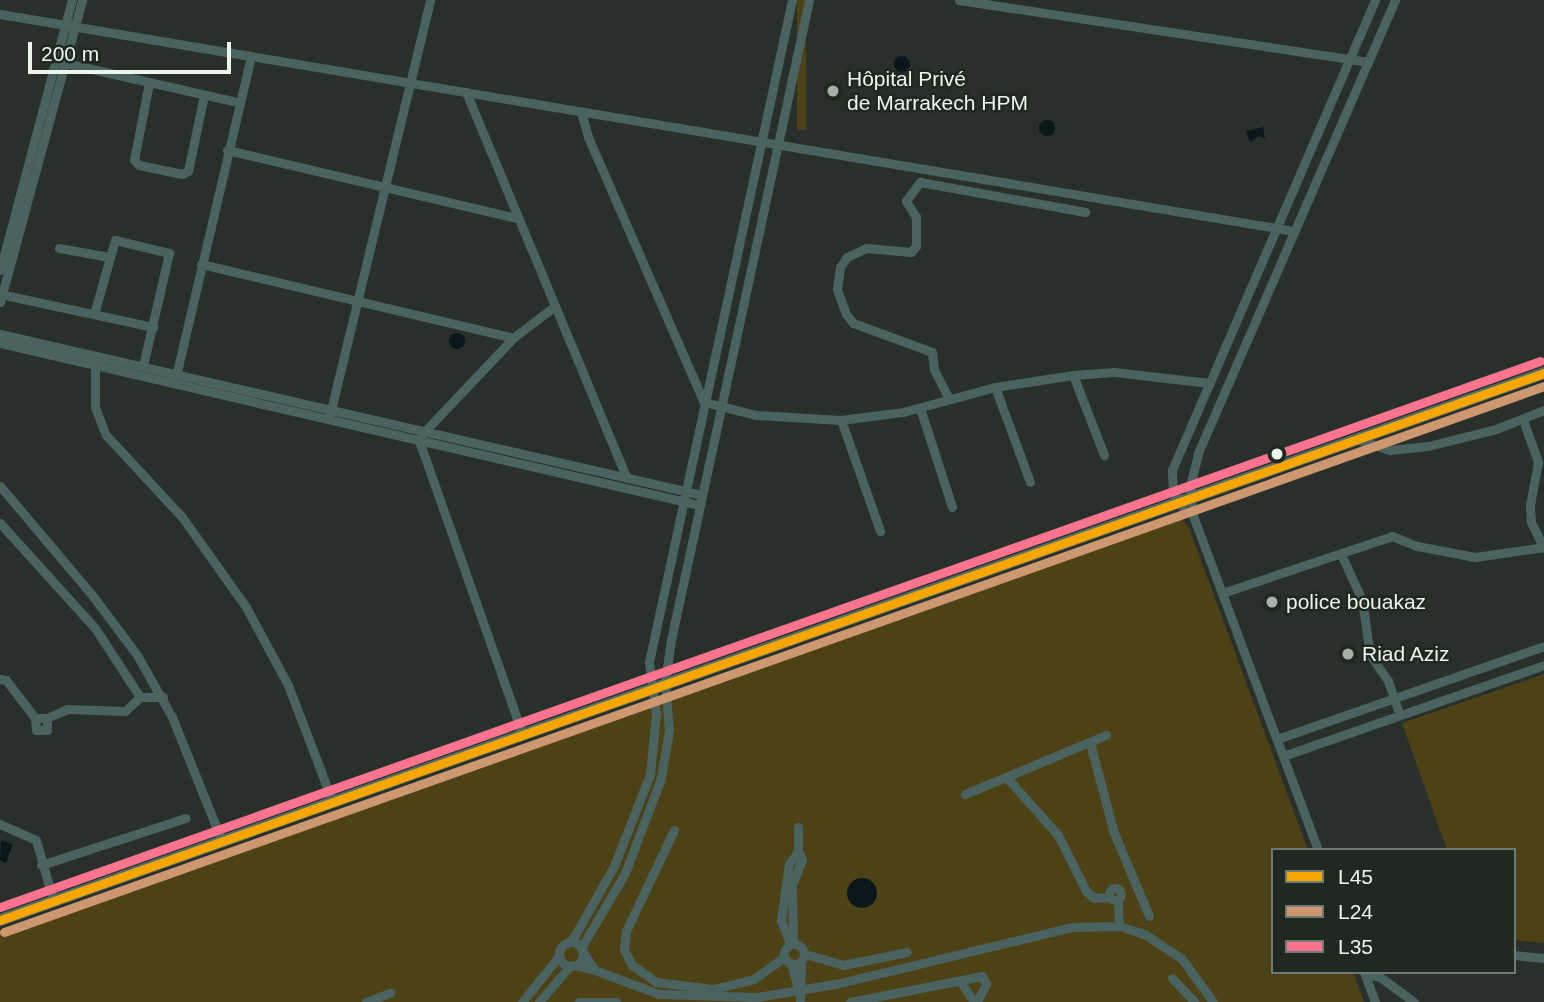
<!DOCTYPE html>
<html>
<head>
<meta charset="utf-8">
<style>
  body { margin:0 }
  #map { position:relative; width:1544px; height:1002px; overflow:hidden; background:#29302c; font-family:Arial,sans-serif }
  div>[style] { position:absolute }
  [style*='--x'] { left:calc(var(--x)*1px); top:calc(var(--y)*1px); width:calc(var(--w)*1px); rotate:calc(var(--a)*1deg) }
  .green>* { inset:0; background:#4d4116; transform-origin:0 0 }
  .water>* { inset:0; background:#0a181c }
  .round { border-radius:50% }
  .minor>* { height:9px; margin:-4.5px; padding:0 4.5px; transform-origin:4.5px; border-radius:4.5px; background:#4a6361 }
  .minor>.ring { margin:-4.5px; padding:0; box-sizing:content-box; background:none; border:9px solid #4a6361; border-radius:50% }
  .major>* { height:12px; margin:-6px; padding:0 6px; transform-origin:6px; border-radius:6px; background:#516d6a }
  .bus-1>* { height:9px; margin:-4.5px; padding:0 4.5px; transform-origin:4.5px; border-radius:4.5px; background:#f7a600 }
  .bus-2>* { height:9px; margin:-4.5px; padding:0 4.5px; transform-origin:4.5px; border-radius:4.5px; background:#cd976f }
  .bus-3>* { height:9px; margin:-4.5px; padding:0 4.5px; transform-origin:4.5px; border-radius:4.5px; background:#fc738d }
  .dots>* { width:19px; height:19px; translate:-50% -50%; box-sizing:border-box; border:4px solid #1d2921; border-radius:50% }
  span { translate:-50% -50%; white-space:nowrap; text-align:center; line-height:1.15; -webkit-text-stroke:5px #1d2921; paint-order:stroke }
  .poi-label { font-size:21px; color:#edf5ef }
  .left { translate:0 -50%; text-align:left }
  .legend { position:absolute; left:1271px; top:848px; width:245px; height:126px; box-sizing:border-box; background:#1d2921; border:2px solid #707b73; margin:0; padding:9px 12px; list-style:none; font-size:21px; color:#edf5ef }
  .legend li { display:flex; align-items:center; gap:14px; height:35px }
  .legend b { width:35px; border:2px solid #707b73 }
  .scale { position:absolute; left:28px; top:42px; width:203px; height:32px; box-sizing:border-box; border:4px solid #edf5ef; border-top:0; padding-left:9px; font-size:21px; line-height:24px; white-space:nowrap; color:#edf5ef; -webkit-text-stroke:5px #1d2921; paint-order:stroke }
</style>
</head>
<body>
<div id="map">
  <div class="green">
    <div style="left:797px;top:0;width:9px;height:130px"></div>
    <div style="clip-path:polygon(1178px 514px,1189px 528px,1308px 850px,1273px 850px,1273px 972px,1353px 972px,1364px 1002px,0 1002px,0 931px)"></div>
    <div style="clip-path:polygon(1544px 674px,1544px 943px,1514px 940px,1514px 850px,1447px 850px,1402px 723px)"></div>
  </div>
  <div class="water">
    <div class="round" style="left:894px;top:56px;width:16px;height:16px"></div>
    <div class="round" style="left:1039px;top:120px;width:16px;height:16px"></div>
    <div style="clip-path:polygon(1263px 127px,1265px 139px,1259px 136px,1250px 142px,1246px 131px)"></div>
    <div class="round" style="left:449px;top:333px;width:16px;height:16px"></div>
    <div style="clip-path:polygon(1px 840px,13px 844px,6px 863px,0 860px)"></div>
    <div class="round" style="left:847px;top:878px;width:30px;height:30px"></div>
  </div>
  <div class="minor">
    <div style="--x:959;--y:0;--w:414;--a:8.6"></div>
    <div style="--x:0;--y:14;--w:1312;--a:9.52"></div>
    <div style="--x:61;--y:62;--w:180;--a:12.8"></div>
    <div style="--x:149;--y:83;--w:78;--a:101"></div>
    <div style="--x:134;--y:160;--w:7;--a:45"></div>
    <div style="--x:139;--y:165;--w:44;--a:11.8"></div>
    <div style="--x:182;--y:174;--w:7;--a:-27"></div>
    <div style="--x:188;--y:171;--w:78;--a:-78.1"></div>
    <div style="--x:466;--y:92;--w:418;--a:67.4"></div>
    <div style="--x:581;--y:112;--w:26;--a:74"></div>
    <div style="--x:588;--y:137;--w:289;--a:66.4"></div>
    <div style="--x:704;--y:402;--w:54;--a:14"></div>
    <div style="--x:756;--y:415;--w:85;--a:3.4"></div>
    <div style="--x:841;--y:420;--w:63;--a:-7.4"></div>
    <div style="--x:903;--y:412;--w:95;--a:-15.2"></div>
    <div style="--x:995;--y:387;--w:79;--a:-8.7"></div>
    <div style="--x:1073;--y:375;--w:41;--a:-4.2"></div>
    <div style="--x:1114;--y:372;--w:96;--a:6.6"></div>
    <div style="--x:227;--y:150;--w:298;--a:13.2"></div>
    <div style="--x:59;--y:248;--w:51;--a:10.2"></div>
    <div style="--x:201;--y:264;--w:321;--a:13.3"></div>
    <div style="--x:0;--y:270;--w:279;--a:-75.1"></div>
    <div style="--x:0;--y:294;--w:157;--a:12.2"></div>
    <div style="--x:0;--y:302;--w:313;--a:-74.8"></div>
    <div style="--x:94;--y:314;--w:77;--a:-74.2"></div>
    <div style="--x:115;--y:240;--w:56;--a:13.5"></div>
    <div style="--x:169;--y:253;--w:116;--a:103"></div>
    <div style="--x:0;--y:334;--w:720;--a:12.92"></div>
    <div style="--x:0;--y:343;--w:718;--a:13.05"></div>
    <div style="--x:95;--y:360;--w:47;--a:90"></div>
    <div style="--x:95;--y:407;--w:30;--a:69"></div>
    <div style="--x:106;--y:435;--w:112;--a:47.2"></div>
    <div style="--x:182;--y:517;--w:110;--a:54.6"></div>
    <div style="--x:246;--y:607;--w:89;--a:61.7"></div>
    <div style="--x:288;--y:685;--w:123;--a:69.1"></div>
    <div style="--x:1073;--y:375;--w:86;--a:68.8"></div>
    <div style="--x:176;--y:376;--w:328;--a:-76.8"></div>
    <div style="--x:995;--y:387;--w:101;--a:69.8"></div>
    <div style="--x:949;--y:399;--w:34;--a:-117"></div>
    <div style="--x:934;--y:369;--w:17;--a:-97"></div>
    <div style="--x:932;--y:352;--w:84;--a:-159.8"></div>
    <div style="--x:853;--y:323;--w:11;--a:-128"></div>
    <div style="--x:846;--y:314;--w:27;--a:-110"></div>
    <div style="--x:837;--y:289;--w:22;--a:-82"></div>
    <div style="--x:840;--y:267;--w:12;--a:-55"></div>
    <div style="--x:847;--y:257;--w:21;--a:-25"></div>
    <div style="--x:866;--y:248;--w:45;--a:5.1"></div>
    <div style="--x:911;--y:252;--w:8;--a:-50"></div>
    <div style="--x:916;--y:246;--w:29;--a:-90"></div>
    <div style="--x:916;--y:217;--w:19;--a:-122"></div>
    <div style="--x:906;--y:201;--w:24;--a:-54"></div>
    <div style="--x:920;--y:182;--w:168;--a:10.3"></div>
    <div style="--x:920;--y:408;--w:104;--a:72.1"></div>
    <div style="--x:330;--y:414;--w:426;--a:-76.4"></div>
    <div style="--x:841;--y:420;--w:118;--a:70.6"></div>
    <div style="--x:1523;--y:420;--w:45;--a:70.3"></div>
    <div style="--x:1538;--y:462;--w:44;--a:100.5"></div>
    <div style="--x:1530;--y:505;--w:17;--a:87"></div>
    <div style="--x:1531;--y:522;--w:28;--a:64"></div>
    <div style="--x:1356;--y:439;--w:36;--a:18"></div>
    <div style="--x:1390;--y:450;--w:38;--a:-6"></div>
    <div style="--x:1428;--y:446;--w:70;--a:-14"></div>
    <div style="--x:1496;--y:429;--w:52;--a:-21.6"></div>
    <div style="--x:0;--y:486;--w:143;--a:49.8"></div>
    <div style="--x:92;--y:595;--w:75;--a:53.1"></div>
    <div style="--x:137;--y:655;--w:71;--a:60.6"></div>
    <div style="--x:172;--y:717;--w:131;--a:68.1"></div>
    <div style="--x:1182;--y:506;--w:17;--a:-123"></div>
    <div style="--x:1173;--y:492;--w:22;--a:-93"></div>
    <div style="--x:1172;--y:470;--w:512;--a:-66.64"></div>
    <div style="--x:0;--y:523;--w:142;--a:47.9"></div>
    <div style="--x:95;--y:628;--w:82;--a:56.9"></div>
    <div style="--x:1341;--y:554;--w:51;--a:65.5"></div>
    <div style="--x:1362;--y:600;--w:56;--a:81.7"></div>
    <div style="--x:1370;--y:655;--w:32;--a:55"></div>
    <div style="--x:1388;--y:681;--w:36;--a:71"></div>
    <div style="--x:1222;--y:593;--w:179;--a:-18.5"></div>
    <div style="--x:1392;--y:536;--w:27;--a:22"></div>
    <div style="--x:1417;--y:546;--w:59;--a:10.7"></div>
    <div style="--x:1475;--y:557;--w:70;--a:-8.2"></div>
    <div style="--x:0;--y:679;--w:6;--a:9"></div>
    <div style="--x:6;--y:680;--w:48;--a:52.7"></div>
    <div style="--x:35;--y:718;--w:12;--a:85"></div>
    <div style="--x:36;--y:730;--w:11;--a:0"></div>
    <div style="--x:47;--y:730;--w:12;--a:-90"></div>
    <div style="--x:47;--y:718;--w:12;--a:180"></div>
    <div style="--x:47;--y:718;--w:22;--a:-24"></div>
    <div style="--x:67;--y:709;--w:58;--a:2"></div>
    <div style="--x:125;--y:711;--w:21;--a:-43"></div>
    <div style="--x:140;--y:697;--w:23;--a:0"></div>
    <div style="--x:522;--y:733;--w:307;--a:-109.4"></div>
    <div style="--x:420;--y:443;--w:10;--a:-73"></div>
    <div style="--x:423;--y:433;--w:131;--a:-46.5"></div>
    <div style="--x:513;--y:338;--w:53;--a:-37.3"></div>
    <div style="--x:1277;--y:739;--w:283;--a:-19.2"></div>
    <div style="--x:1090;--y:743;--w:93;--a:75.1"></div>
    <div style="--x:1114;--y:833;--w:90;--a:67.1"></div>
    <div style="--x:1283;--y:756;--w:276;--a:-19.2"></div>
    <div style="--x:1008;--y:779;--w:75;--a:48.2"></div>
    <div style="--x:1058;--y:835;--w:63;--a:63.4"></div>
    <div style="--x:1086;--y:891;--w:11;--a:41"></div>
    <div style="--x:1094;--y:898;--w:15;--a:-4"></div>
    <div style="--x:965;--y:794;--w:153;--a:-22.7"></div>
    <div style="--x:0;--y:824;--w:39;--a:24"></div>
    <div style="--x:36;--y:840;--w:62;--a:74.2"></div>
    <div style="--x:798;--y:827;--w:24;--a:90"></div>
    <div style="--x:674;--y:830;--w:112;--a:115.4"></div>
    <div style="--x:626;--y:931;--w:19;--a:96"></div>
    <div style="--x:624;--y:950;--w:17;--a:62"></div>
    <div style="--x:632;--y:965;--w:29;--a:35"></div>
    <div style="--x:656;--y:982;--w:57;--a:7"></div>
    <div style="--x:713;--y:989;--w:42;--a:-13.7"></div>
    <div style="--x:754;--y:979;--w:37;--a:-36"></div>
    <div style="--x:1318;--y:850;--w:360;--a:-110.5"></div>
    <div style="--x:1192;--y:513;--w:27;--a:-94"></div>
    <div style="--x:1190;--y:486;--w:34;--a:-76"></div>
    <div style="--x:1198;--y:453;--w:494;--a:-66.5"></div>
    <div style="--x:41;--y:865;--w:152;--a:-18"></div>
    <div class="ring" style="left:1109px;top:888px;width:3px;height:3px"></div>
    <div style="--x:1118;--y:901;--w:25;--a:88"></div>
    <div style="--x:571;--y:942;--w:87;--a:-60.5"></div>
    <div style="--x:614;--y:866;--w:99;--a:-68.6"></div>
    <div style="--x:650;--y:774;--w:60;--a:-84.3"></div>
    <div style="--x:656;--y:714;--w:52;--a:-97.7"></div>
    <div style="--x:649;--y:662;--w:677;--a:-77.81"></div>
    <div class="ring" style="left:559px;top:942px;width:15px;height:15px"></div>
    <div class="ring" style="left:784px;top:944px;width:11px;height:11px"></div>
    <div style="--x:790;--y:944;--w:26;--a:-111"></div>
    <div style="--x:781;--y:920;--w:57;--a:-81.9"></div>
    <div style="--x:789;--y:864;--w:16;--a:-55"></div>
    <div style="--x:798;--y:851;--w:10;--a:66"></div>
    <div style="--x:802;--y:860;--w:27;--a:112"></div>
    <div style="--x:792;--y:885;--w:58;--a:89"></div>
    <div style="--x:581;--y:948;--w:87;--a:-59.6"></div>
    <div style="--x:625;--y:873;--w:102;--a:-69.2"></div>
    <div style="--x:661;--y:778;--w:49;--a:-80.5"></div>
    <div style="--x:669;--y:730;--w:48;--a:-94.8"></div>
    <div style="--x:665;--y:682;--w:42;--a:-81.9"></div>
    <div style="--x:671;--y:640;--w:655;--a:-77.83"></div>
    <div style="--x:805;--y:954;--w:40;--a:16"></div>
    <div style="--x:843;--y:965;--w:65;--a:-11.5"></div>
    <div style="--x:1514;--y:955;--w:30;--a:6"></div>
    <div style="--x:791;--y:963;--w:31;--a:75"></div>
    <div style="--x:574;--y:965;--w:22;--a:13"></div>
    <div style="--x:595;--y:970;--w:22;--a:-124"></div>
    <div style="--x:595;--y:970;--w:68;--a:20.6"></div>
    <div style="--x:659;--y:994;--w:98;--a:1.8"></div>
    <div style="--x:757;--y:997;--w:84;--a:-9.6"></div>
    <div style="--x:840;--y:983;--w:239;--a:-13.6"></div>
    <div style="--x:1072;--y:927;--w:47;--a:-1.2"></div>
    <div style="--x:1119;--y:926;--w:28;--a:18"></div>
    <div style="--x:1146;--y:935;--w:43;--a:33.7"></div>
    <div style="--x:1182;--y:959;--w:53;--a:54.2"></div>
    <div style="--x:1364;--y:972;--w:32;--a:70"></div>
    <div style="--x:1365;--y:974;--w:15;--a:11"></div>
    <div style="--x:1380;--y:977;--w:42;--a:36.3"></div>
    <div style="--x:1172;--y:978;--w:33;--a:47"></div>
    <div style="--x:960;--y:981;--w:25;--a:56"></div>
    <div style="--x:366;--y:1002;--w:26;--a:-21"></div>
    <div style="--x:522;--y:1002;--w:59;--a:-51.2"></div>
    <div style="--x:539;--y:1002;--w:48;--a:-49.3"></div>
    <div style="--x:579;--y:1002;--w:37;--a:0"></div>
    <div style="--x:800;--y:1002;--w:41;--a:-88.6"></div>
    <div style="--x:850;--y:1002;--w:135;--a:-11.1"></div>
    <div style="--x:982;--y:976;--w:9;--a:63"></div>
    <div style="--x:986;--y:984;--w:20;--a:117"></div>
  </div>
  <div class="major">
    <div style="--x:0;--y:920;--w:1638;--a:-19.51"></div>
  </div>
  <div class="bus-1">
    <div style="--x:0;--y:920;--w:1638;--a:-19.51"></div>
  </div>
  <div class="bus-2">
    <div style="--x:4;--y:932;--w:1634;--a:-19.52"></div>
  </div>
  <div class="bus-3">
    <div style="--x:0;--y:907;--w:1634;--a:-19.52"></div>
  </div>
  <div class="dots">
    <div style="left:833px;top:91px;background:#a8b0ab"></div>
    <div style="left:1277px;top:454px;background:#edf5ef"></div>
    <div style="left:1272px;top:602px;background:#a8b0ab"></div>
    <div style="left:1348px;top:654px;background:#a8b0ab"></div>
  </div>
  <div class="poi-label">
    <span class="left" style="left:847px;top:91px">Hôpital Privé<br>de Marrakech HPM</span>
    <span class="left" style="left:1286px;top:602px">police bouakaz</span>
    <span class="left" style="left:1362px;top:654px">Riad Aziz</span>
  </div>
  <ul class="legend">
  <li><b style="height:9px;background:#f7a600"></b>L45</li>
  <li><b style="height:9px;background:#cd976f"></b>L24</li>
  <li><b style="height:9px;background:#fc738d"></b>L35</li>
  </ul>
  <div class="scale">200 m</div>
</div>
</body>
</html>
